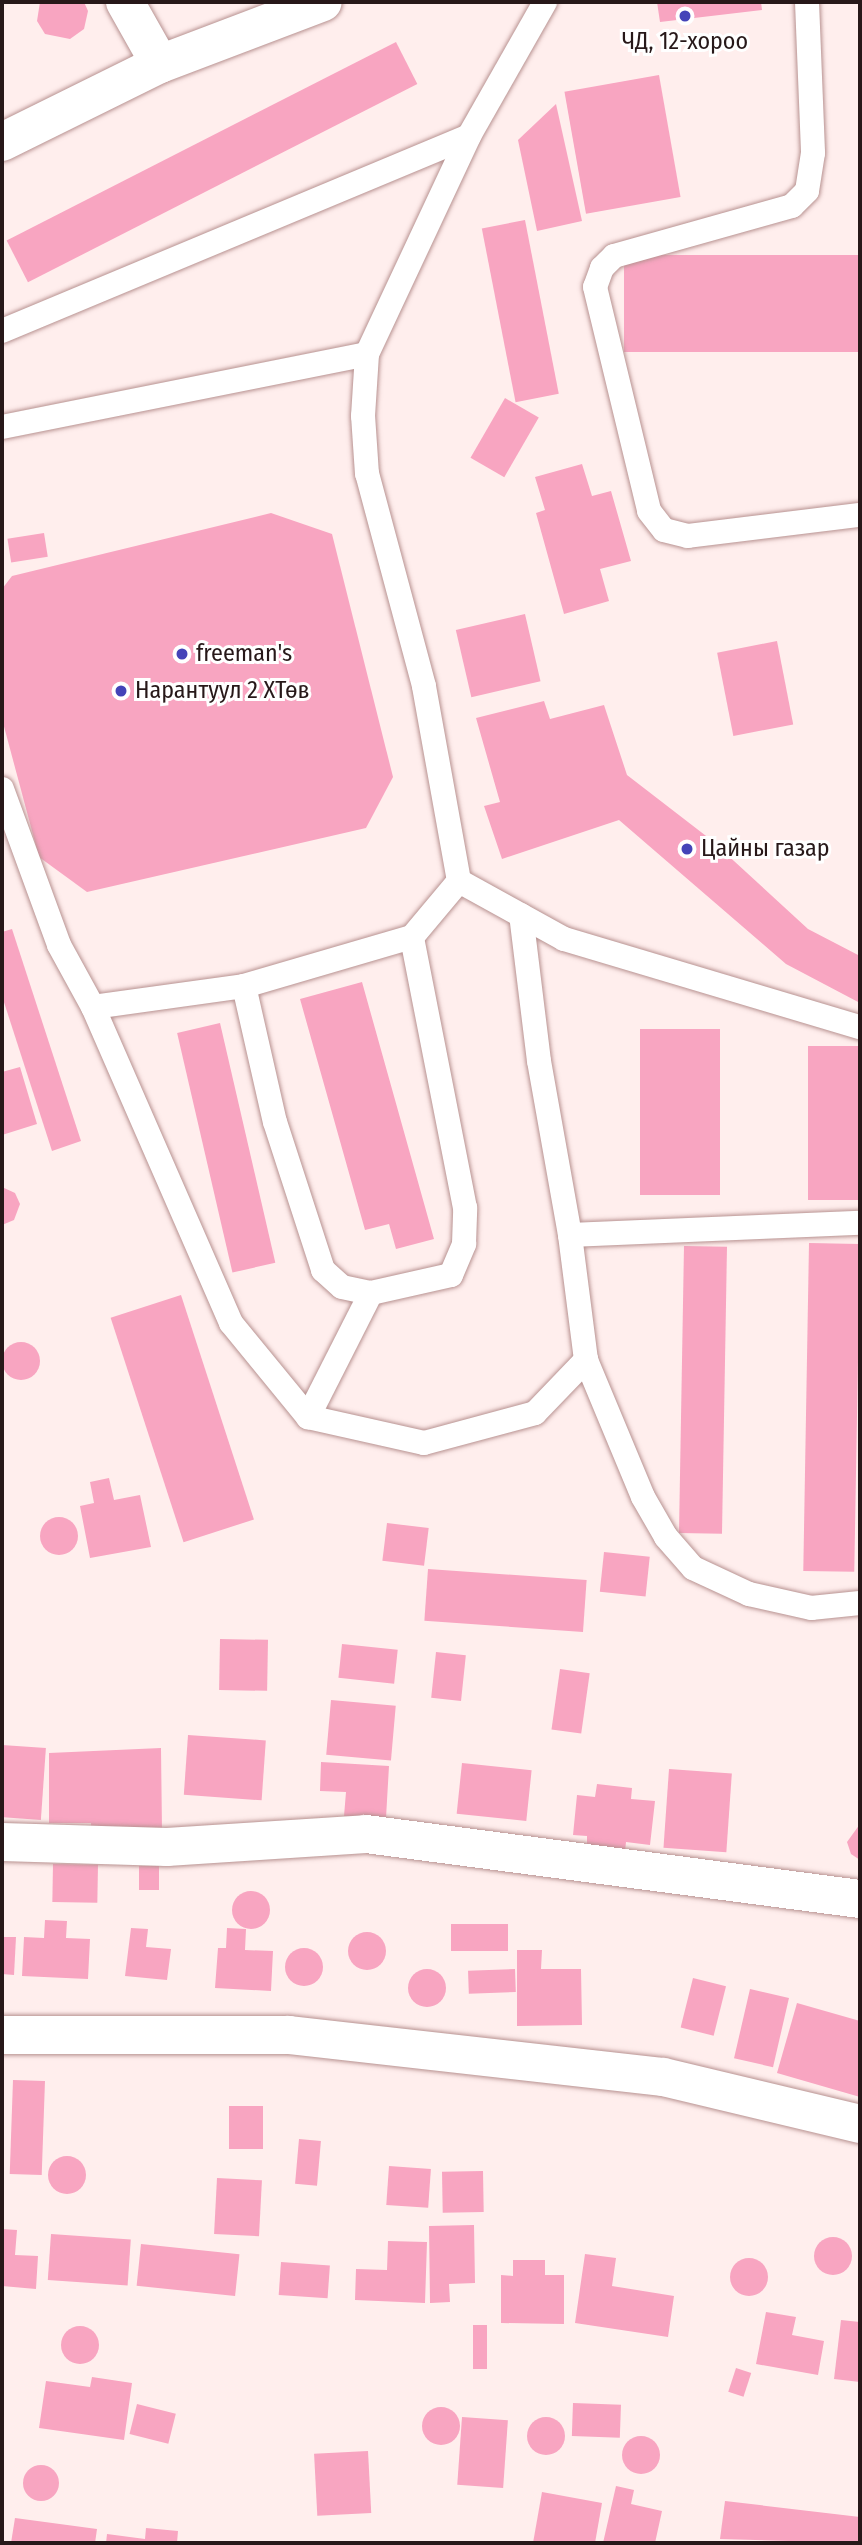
<!DOCTYPE html>
<html>
<head>
<meta charset="utf-8">
<style>
  body { margin:0 }
  #map { position:relative; width:862px; height:2545px; overflow:hidden; background:#ffeeed; font-family:"Fira Sans Condensed",sans-serif }
  div>[style] { position:absolute }
  [style*='--x'] { left:calc(var(--x)*1px); top:calc(var(--y)*1px); width:calc(var(--w)*1px); rotate:calc(var(--a)*1deg) }
  .building>* { inset:0; background:#f8a5c1; transform-origin:0 0 }
  .round { border-radius:50% }
  .roads { filter:drop-shadow(0 0 2px #b89291) drop-shadow(0 0 2px #b89291) }
  .service>* { height:24px; margin:-12px; padding:0 12px; transform-origin:12px; border-radius:12px; background:#fff }
  .minor>* { height:38px; margin:-19px; padding:0 19px; transform-origin:19px; border-radius:19px; background:#fff }
  .tertiary>* { height:38px; margin:-19px; padding:0 19px; transform-origin:19px; border-radius:19px; background:#fff }
  .dots>* { width:19px; height:19px; translate:-50% -50%; box-sizing:border-box; border:4px solid #fff; border-radius:50% }
  span { translate:-50% -50%; white-space:nowrap; text-align:center; line-height:1.15; -webkit-text-stroke:6px #fff; paint-order:stroke }
  .poi-label { font-size:24px; color:#271819 }
  .left { translate:0 -50%; text-align:left }
  .frame { position:absolute; inset:0; border:4px solid #271819; pointer-events:none }
</style>
</head>
<body>
<div id="map">
  <div class="building">
    <div style="clip-path:polygon(40px 2px,84px 2px,88px 11px,84px 29px,70px 39px,45px 34px,37px 21px)"></div>
    <div style="clip-path:polygon(657px 2px,761px 2px,762px 10px,660px 22px)"></div>
    <div style="left:396px;top:42px;width:47px;height:437px;rotate:63deg"></div>
    <div style="left:659px;top:75px;width:124px;height:96px;rotate:80deg"></div>
    <div style="clip-path:polygon(556px 104px,582px 221px,537px 231px,518px 140px)"></div>
    <div style="left:525px;top:220px;width:177px;height:44px;rotate:79deg"></div>
    <div style="left:860px;top:255px;width:97px;height:236px;rotate:90deg"></div>
    <div style="left:505px;top:398px;width:39px;height:69px;rotate:30deg"></div>
    <div style="clip-path:polygon(582px 464px,592px 496px,611px 491px,631px 561px,600px 569px,609px 601px,564px 614px,536px 513px,545px 510px,535px 477px)"></div>
    <div style="clip-path:polygon(271px 513px,332px 534px,393px 777px,366px 828px,87px 892px,39px 857px,2px 719px,2px 589px,12px 576px)"></div>
    <div style="left:44px;top:533px;width:24px;height:37px;rotate:81deg"></div>
    <div style="left:525px;top:614px;width:69px;height:71px;rotate:77deg"></div>
    <div style="left:777px;top:641px;width:85px;height:61px;rotate:79deg"></div>
    <div style="clip-path:polygon(544px 701px,550px 719px,604px 705px,627px 775px,710px 839px,808px 929px,860px 956px,860px 1003px,786px 964px,619px 820px,502px 859px,484px 806px,500px 802px,476px 718px)"></div>
    <div style="clip-path:polygon(12px 929px,81px 1141px,52px 1151px,2px 996px,2px 932px)"></div>
    <div style="clip-path:polygon(362px 982px,434px 1239px,396px 1249px,389px 1224px,365px 1230px,300px 999px)"></div>
    <div style="left:220px;top:1023px;width:246px;height:44px;rotate:77deg"></div>
    <div style="left:720px;top:1029px;width:166px;height:80px;rotate:90deg"></div>
    <div style="left:860px;top:1046px;width:154px;height:52px;rotate:90deg"></div>
    <div style="clip-path:polygon(20px 1067px,37px 1124px,2px 1135px,2px 1072px)"></div>
    <div style="clip-path:polygon(2px 1187px,15px 1193px,20px 1204px,14px 1220px,2px 1225px)"></div>
    <div style="left:809px;top:1243px;width:51px;height:328px;rotate:1deg"></div>
    <div style="left:684px;top:1246px;width:43px;height:287px;rotate:1deg"></div>
    <div style="left:181px;top:1295px;width:236px;height:74px;rotate:72deg"></div>
    <div class="round" style="left:2px;top:1342px;width:38px;height:38px"></div>
    <div style="clip-path:polygon(109px 1478px,114px 1500px,140px 1495px,151px 1547px,90px 1558px,80px 1506px,94px 1503px,90px 1482px)"></div>
    <div class="round" style="left:40px;top:1517px;width:38px;height:38px"></div>
    <div style="left:387px;top:1523px;width:42px;height:38px;rotate:7deg"></div>
    <div style="left:604px;top:1552px;width:46px;height:40px;rotate:6deg"></div>
    <div style="left:428px;top:1569px;width:159px;height:52px;rotate:4deg"></div>
    <div style="left:220px;top:1639px;width:48px;height:51px;rotate:1deg"></div>
    <div style="left:342px;top:1644px;width:56px;height:34px;rotate:6deg"></div>
    <div style="left:436px;top:1652px;width:30px;height:46px;rotate:6deg"></div>
    <div style="left:560px;top:1669px;width:30px;height:61px;rotate:8deg"></div>
    <div style="left:331px;top:1700px;width:65px;height:55px;rotate:5deg"></div>
    <div style="left:188px;top:1735px;width:78px;height:60px;rotate:4deg"></div>
    <div style="left:2px;top:1745px;width:44px;height:72px;rotate:4deg"></div>
    <div style="clip-path:polygon(161px 1748px,162px 1830px,91px 1831px,91px 1823px,49px 1823px,49px 1753px)"></div>
    <div style="clip-path:polygon(321px 1762px,389px 1766px,386px 1818px,344px 1816px,346px 1792px,320px 1791px)"></div>
    <div style="left:462px;top:1763px;width:70px;height:51px;rotate:6deg"></div>
    <div style="left:669px;top:1769px;width:63px;height:79px;rotate:4deg"></div>
    <div style="clip-path:polygon(597px 1784px,632px 1788px,631px 1799px,655px 1801px,650px 1845px,626px 1842px,625px 1851px,587px 1846px,587px 1836px,573px 1835px,577px 1795px,595px 1797px)"></div>
    <div style="clip-path:polygon(860px 1824px,860px 1860px,851px 1854px,847px 1842px)"></div>
    <div style="left:53px;top:1864px;width:45px;height:38px;rotate:1deg"></div>
    <div style="left:139px;top:1866px;width:20px;height:24px"></div>
    <div class="round" style="left:232px;top:1891px;width:38px;height:38px"></div>
    <div style="clip-path:polygon(45px 1920px,67px 1921px,66px 1938px,90px 1939px,88px 1979px,22px 1976px,24px 1937px,44px 1938px)"></div>
    <div style="left:508px;top:1924px;width:27px;height:57px;rotate:90deg"></div>
    <div style="clip-path:polygon(131px 1928px,148px 1929px,146px 1947px,171px 1949px,167px 1980px,125px 1976px)"></div>
    <div style="clip-path:polygon(227px 1928px,246px 1929px,245px 1950px,273px 1951px,271px 1991px,215px 1988px,218px 1948px,226px 1948px)"></div>
    <div class="round" style="left:348px;top:1932px;width:38px;height:38px"></div>
    <div style="clip-path:polygon(2px 1937px,16px 1937px,14px 1975px,2px 1974px)"></div>
    <div class="round" style="left:285px;top:1948px;width:38px;height:38px"></div>
    <div style="clip-path:polygon(517px 1950px,542px 1950px,541px 1969px,581px 1969px,582px 2025px,517px 2026px)"></div>
    <div class="round" style="left:408px;top:1969px;width:38px;height:38px"></div>
    <div style="left:515px;top:1969px;width:23px;height:47px;rotate:88deg"></div>
    <div style="left:693px;top:1978px;width:34px;height:51px;rotate:14deg"></div>
    <div style="left:750px;top:1989px;width:40px;height:71px;rotate:13deg"></div>
    <div style="clip-path:polygon(797px 2003px,860px 2021px,860px 2097px,777px 2073px)"></div>
    <div style="left:13px;top:2080px;width:32px;height:94px;rotate:2deg"></div>
    <div style="left:229px;top:2106px;width:34px;height:43px"></div>
    <div style="left:299px;top:2139px;width:22px;height:45px;rotate:5deg"></div>
    <div class="round" style="left:48px;top:2156px;width:38px;height:38px"></div>
    <div style="left:389px;top:2166px;width:42px;height:39px;rotate:4deg"></div>
    <div style="left:483px;top:2171px;width:41px;height:41px;rotate:89deg"></div>
    <div style="left:217px;top:2178px;width:45px;height:56px;rotate:3deg"></div>
    <div style="clip-path:polygon(474px 2225px,475px 2283px,449px 2284px,450px 2302px,430px 2303px,429px 2226px)"></div>
    <div style="clip-path:polygon(2px 2229px,17px 2230px,15px 2255px,38px 2256px,36px 2289px,2px 2286px)"></div>
    <div style="left:51px;top:2234px;width:80px;height:46px;rotate:4deg"></div>
    <div class="round" style="left:814px;top:2237px;width:38px;height:38px"></div>
    <div style="clip-path:polygon(388px 2241px,427px 2242px,425px 2303px,355px 2300px,356px 2269px,387px 2270px)"></div>
    <div style="left:141px;top:2244px;width:99px;height:42px;rotate:6deg"></div>
    <div style="clip-path:polygon(585px 2254px,616px 2258px,612px 2286px,674px 2296px,668px 2337px,575px 2323px)"></div>
    <div class="round" style="left:730px;top:2258px;width:38px;height:38px"></div>
    <div style="clip-path:polygon(513px 2260px,545px 2260px,545px 2275px,564px 2275px,564px 2324px,501px 2323px,501px 2275px,513px 2276px)"></div>
    <div style="left:281px;top:2262px;width:49px;height:33px;rotate:4deg"></div>
    <div style="clip-path:polygon(766px 2312px,796px 2317px,792px 2335px,824px 2341px,818px 2375px,756px 2364px)"></div>
    <div style="clip-path:polygon(841px 2320px,860px 2322px,860px 2382px,834px 2379px)"></div>
    <div style="left:473px;top:2325px;width:14px;height:44px"></div>
    <div class="round" style="left:61px;top:2326px;width:38px;height:38px"></div>
    <div style="left:736px;top:2368px;width:16px;height:25px;rotate:18deg"></div>
    <div style="clip-path:polygon(92px 2377px,132px 2383px,124px 2440px,39px 2428px,46px 2381px,90px 2387px)"></div>
    <div style="left:573px;top:2403px;width:48px;height:33px;rotate:2deg"></div>
    <div style="left:137px;top:2404px;width:40px;height:31px;rotate:14deg"></div>
    <div class="round" style="left:422px;top:2407px;width:38px;height:38px"></div>
    <div style="left:462px;top:2417px;width:46px;height:68px;rotate:4deg"></div>
    <div class="round" style="left:527px;top:2417px;width:38px;height:38px"></div>
    <div class="round" style="left:622px;top:2436px;width:38px;height:38px"></div>
    <div style="left:368px;top:2451px;width:62px;height:54px;rotate:87deg"></div>
    <div class="round" style="left:23px;top:2465px;width:36px;height:36px"></div>
    <div style="clip-path:polygon(616px 2486px,634px 2490px,631px 2504px,662px 2511px,655px 2543px,603px 2543px)"></div>
    <div style="clip-path:polygon(542px 2492px,602px 2503px,595px 2543px,533px 2543px)"></div>
    <div style="clip-path:polygon(725px 2501px,860px 2517px,860px 2543px,720px 2539px)"></div>
    <div style="clip-path:polygon(15px 2518px,97px 2529px,95px 2543px,11px 2543px)"></div>
    <div style="clip-path:polygon(146px 2528px,178px 2531px,177px 2543px,106px 2543px,107px 2534px,145px 2539px)"></div>
  </div>
  <div class="roads">
    <div class="service">
      <div style="--x:807;--y:2;--w:151;--a:87.7"></div>
      <div style="--x:813;--y:153;--w:38;--a:99"></div>
      <div style="--x:807;--y:191;--w:21;--a:135"></div>
      <div style="--x:792;--y:206;--w:185;--a:164.3"></div>
      <div style="--x:614;--y:256;--w:17;--a:135"></div>
      <div style="--x:602;--y:268;--w:20;--a:110"></div>
      <div style="--x:595;--y:287;--w:230;--a:76.4"></div>
      <div style="--x:649;--y:511;--w:24;--a:52"></div>
      <div style="--x:664;--y:530;--w:25;--a:14"></div>
      <div style="--x:688;--y:536;--w:173;--a:-7"></div>
      <div style="--x:2;--y:331;--w:506;--a:-22.66"></div>
      <div style="--x:2;--y:427;--w:372;--a:-11.3"></div>
      <div style="--x:2;--y:789;--w:166;--a:69.9"></div>
      <div style="--x:59;--y:945;--w:71;--a:61.3"></div>
      <div style="--x:93;--y:1007;--w:345;--a:66.4"></div>
      <div style="--x:231;--y:1323;--w:122;--a:50.7"></div>
      <div style="--x:308;--y:1417;--w:119;--a:12.6"></div>
      <div style="--x:424;--y:1443;--w:115;--a:-15.1"></div>
      <div style="--x:535;--y:1413;--w:74;--a:-46.1"></div>
      <div style="--x:586;--y:1360;--w:126;--a:-97.3"></div>
      <div style="--x:570;--y:1235;--w:177;--a:-100.1"></div>
      <div style="--x:539;--y:1061;--w:147;--a:-97"></div>
      <div style="--x:459;--y:881;--w:120;--a:28.9"></div>
      <div style="--x:564;--y:939;--w:309;--a:16.6"></div>
      <div style="--x:244;--y:986;--w:139;--a:77.2"></div>
      <div style="--x:275;--y:1122;--w:156;--a:72"></div>
      <div style="--x:323;--y:1270;--w:25;--a:42"></div>
      <div style="--x:342;--y:1287;--w:30;--a:12"></div>
      <div style="--x:371;--y:1293;--w:82;--a:-12.7"></div>
      <div style="--x:451;--y:1275;--w:34;--a:-67"></div>
      <div style="--x:464;--y:1244;--w:36;--a:-88"></div>
      <div style="--x:465;--y:1208;--w:276;--a:-101.1"></div>
      <div style="--x:412;--y:937;--w:73;--a:-50"></div>
      <div style="--x:459;--y:881;--w:198;--a:-100.2"></div>
      <div style="--x:424;--y:686;--w:220;--a:-105"></div>
      <div style="--x:367;--y:474;--w:58;--a:-93.9"></div>
      <div style="--x:363;--y:416;--w:62;--a:-86.3"></div>
      <div style="--x:367;--y:354;--w:241;--a:-64.9"></div>
      <div style="--x:469;--y:136;--w:154;--a:-60.4"></div>
      <div style="--x:93;--y:1007;--w:152;--a:-7.9"></div>
      <div style="--x:244;--y:986;--w:175;--a:-16.3"></div>
      <div style="--x:570;--y:1235;--w:290;--a:-2.4"></div>
      <div style="--x:586;--y:1360;--w:148;--a:67.4"></div>
      <div style="--x:643;--y:1497;--w:46;--a:60.1"></div>
      <div style="--x:666;--y:1537;--w:41;--a:48.9"></div>
      <div style="--x:693;--y:1568;--w:62;--a:24.9"></div>
      <div style="--x:749;--y:1594;--w:64;--a:12.7"></div>
      <div style="--x:811;--y:1608;--w:49;--a:-5.8"></div>
      <div style="--x:308;--y:1417;--w:139;--a:-63.1"></div>
    </div>
    <div class="minor">
      <div style="--x:125;--y:2;--w:71;--a:60.6"></div>
      <div style="--x:2;--y:1842;--w:165;--a:1.7"></div>
      <div style="--x:167;--y:1847;--w:199;--a:-3.7"></div>
      <div style="--x:366;--y:1834;--w:498;--a:7.5"></div>
      <div style="--x:2;--y:2035;--w:287;--a:0"></div>
      <div style="--x:289;--y:2035;--w:376;--a:6.4"></div>
      <div style="--x:663;--y:2077;--w:203;--a:13.4"></div>
    </div>
    <div class="tertiary">
      <div style="--x:2;--y:142;--w:176;--a:-26.3"></div>
      <div style="--x:160;--y:64;--w:174;--a:-20.8"></div>
    </div>
  </div>
  <div class="dots">
    <div style="left:685px;top:16px;background:#4443b8"></div>
    <div style="left:182px;top:654px;background:#4443b8"></div>
    <div style="left:121px;top:691px;background:#4443b8"></div>
    <div style="left:687px;top:849px;background:#4443b8"></div>
  </div>
  <div class="poi-label">
    <span style="left:685px;top:42px">ЧД, 12-хороо</span>
    <span class="left" style="left:196px;top:654px">freeman's</span>
    <span class="left" style="left:135px;top:691px">Нарантуул 2 ХТөв</span>
    <span class="left" style="left:701px;top:849px">Цайны газар</span>
  </div>
  <div class="frame"></div>
</div>
</body>
</html>
